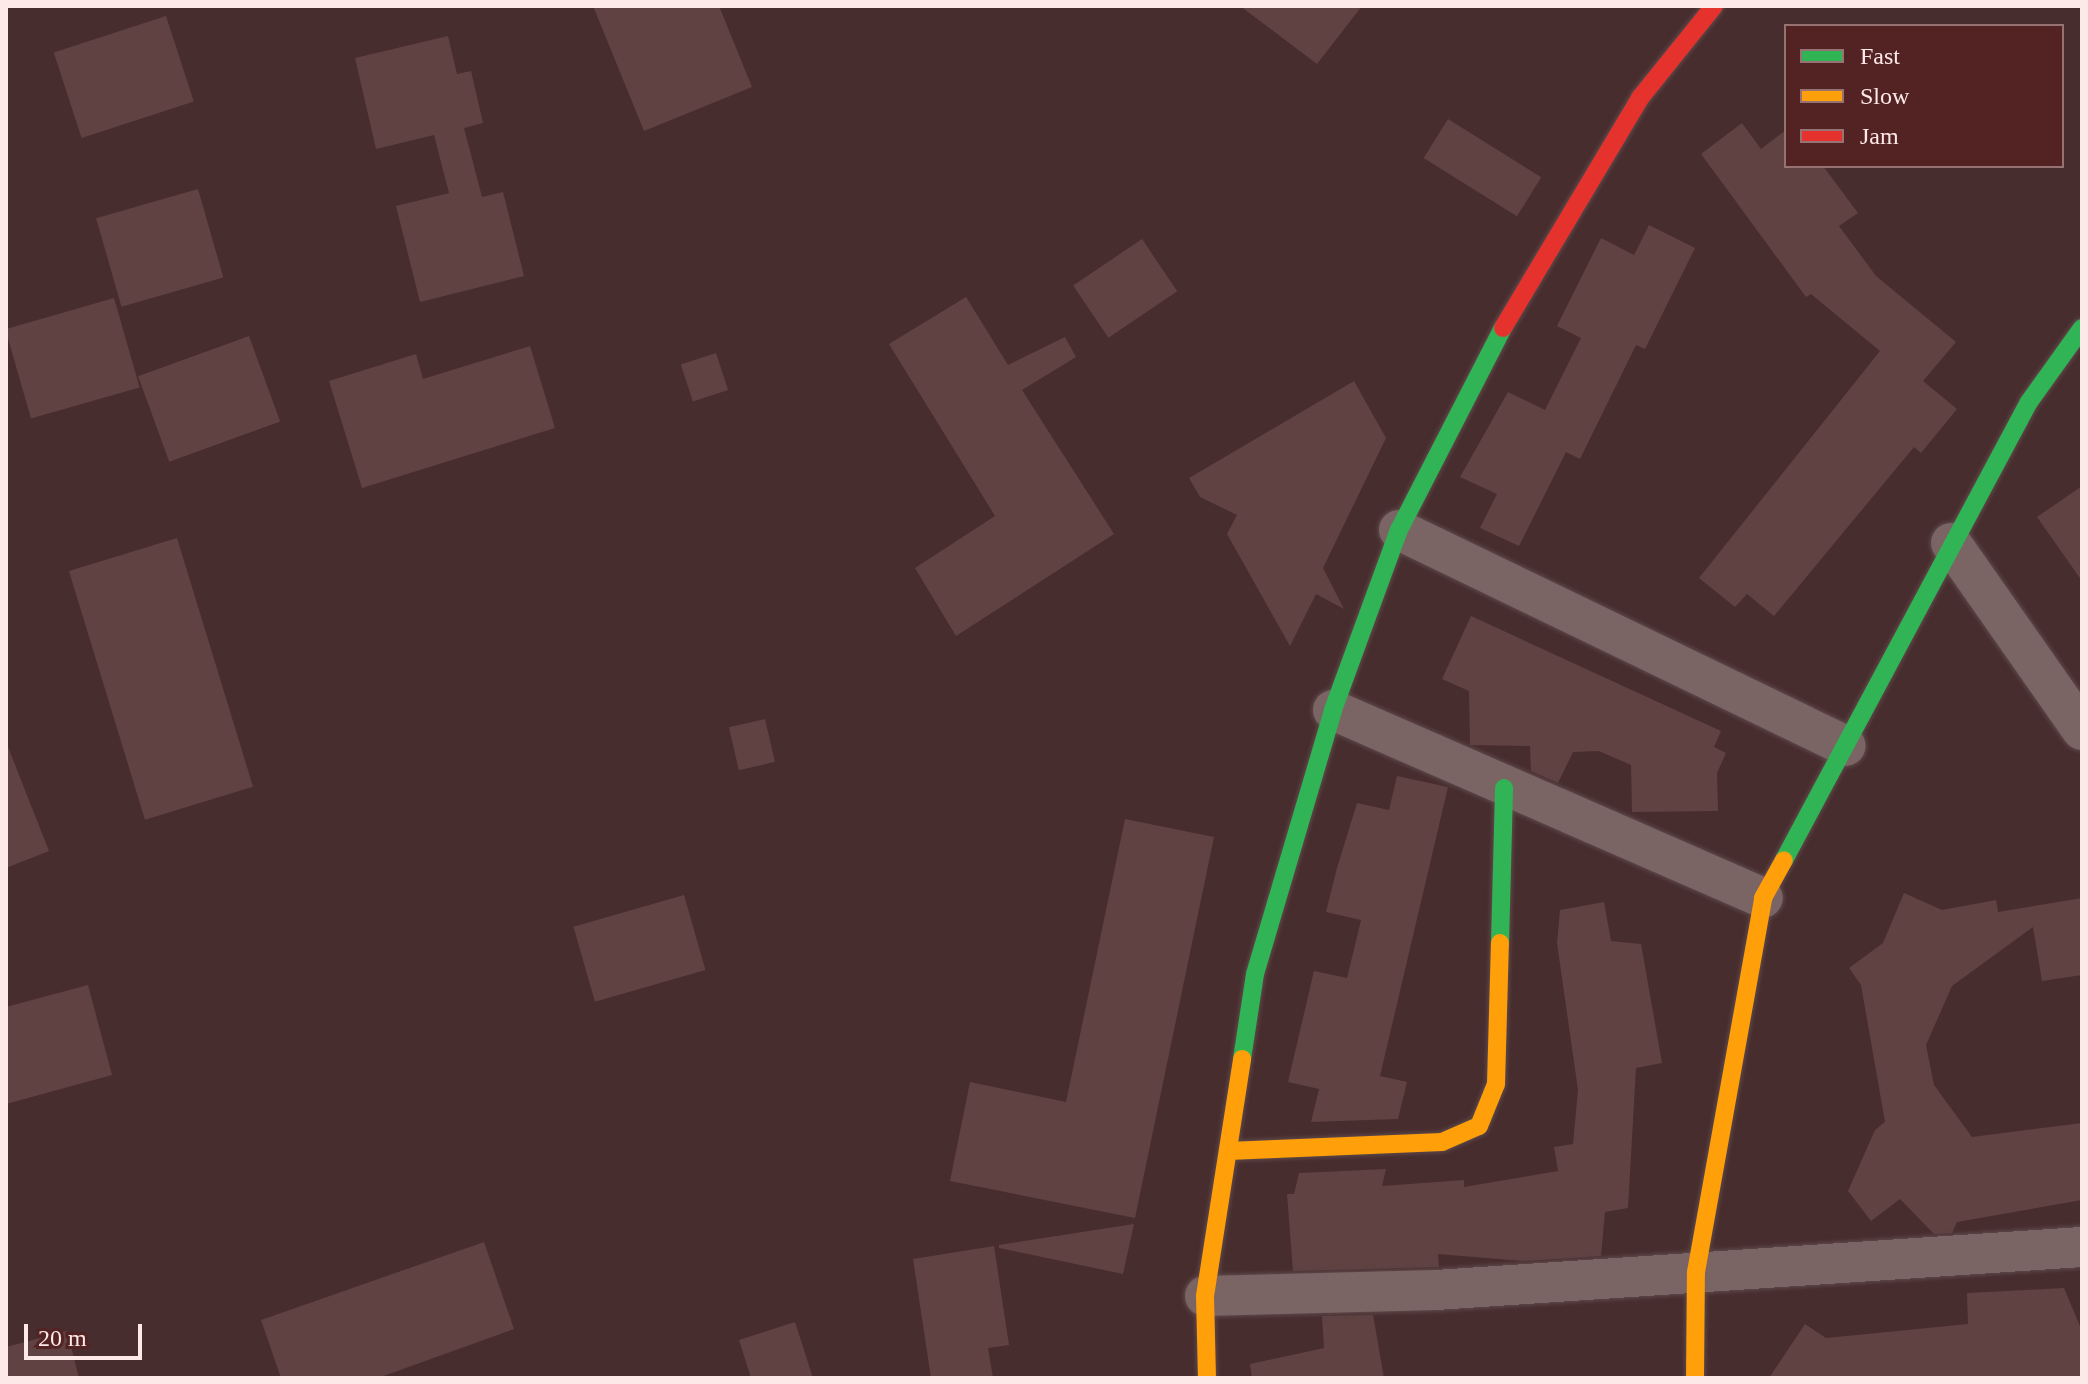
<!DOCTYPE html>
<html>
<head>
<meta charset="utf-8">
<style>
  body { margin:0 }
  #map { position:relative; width:2088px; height:1384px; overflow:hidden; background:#482d2e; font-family:Georgia,serif }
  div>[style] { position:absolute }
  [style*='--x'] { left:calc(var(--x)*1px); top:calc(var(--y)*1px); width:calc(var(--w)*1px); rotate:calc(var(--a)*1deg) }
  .building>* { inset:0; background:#604243; transform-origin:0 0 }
  .roads { filter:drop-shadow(0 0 2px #5e494a) drop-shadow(0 0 2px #5e494a) }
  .street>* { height:40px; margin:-20px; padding:0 20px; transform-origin:20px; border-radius:20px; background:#7b6464 }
  .fast>* { height:18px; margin:-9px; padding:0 9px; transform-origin:9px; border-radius:9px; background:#30b455 }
  .slow>* { height:18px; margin:-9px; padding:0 9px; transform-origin:9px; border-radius:9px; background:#ff9f0a }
  .jam>* { height:18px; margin:-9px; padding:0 9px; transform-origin:9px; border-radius:9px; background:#e5322d }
  span { translate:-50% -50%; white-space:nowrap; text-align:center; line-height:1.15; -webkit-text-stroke:6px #532223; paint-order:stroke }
  .frame { position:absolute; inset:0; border:8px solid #fde9e8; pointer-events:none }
  .legend { position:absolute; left:1784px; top:24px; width:280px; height:144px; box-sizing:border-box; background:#532223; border:2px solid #977272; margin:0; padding:10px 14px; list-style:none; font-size:24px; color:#fde9e8 }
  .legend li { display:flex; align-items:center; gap:16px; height:40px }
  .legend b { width:40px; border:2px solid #977272 }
  .scale { position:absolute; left:24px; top:1324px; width:118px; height:36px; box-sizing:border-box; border:4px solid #fde9e8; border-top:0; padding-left:10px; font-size:24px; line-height:28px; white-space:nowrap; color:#fde9e8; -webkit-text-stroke:6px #532223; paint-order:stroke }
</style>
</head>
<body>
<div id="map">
  <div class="building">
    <div style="clip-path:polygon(593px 6px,719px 6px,752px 87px,644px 131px)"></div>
    <div style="clip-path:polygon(1240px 6px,1362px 6px,1317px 64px)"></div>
    <div style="left:166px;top:16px;width:90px;height:118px;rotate:72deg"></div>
    <div style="clip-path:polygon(448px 36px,457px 74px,471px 71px,483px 123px,464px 128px,482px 197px,503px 192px,524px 276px,420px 302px,396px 206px,449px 193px,434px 135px,376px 149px,355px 58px)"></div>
    <div style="left:1448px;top:119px;width:110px;height:46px;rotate:32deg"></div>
    <div style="clip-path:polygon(1742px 123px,1761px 149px,1786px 130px,1786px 166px,1823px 166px,1858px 213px,1839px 226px,1876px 276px,1956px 342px,1923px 381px,1957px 409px,1921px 453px,1914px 447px,1774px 616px,1747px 594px,1735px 607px,1699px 578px,1880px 351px,1811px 294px,1806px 297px,1701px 154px)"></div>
    <div style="left:198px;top:189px;width:92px;height:106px;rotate:74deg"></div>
    <div style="clip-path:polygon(1649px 225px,1695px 248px,1645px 349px,1636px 345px,1580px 459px,1566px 452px,1519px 546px,1480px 528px,1497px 494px,1460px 477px,1508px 392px,1545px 410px,1581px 338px,1557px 326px,1601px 238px,1634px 255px)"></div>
    <div style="left:1142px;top:239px;width:63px;height:83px;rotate:56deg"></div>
    <div style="clip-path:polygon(966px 297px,1008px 365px,1065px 337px,1076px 357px,1022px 390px,1114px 534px,956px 636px,915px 568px,995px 516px,889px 344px)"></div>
    <div style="left:114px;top:298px;width:93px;height:113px;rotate:74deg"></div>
    <div style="left:249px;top:336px;width:91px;height:118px;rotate:70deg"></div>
    <div style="clip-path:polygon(530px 346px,555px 428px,362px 488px,329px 381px,416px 354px,423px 379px)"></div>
    <div style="left:716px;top:353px;width:39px;height:37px;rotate:72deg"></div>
    <div style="clip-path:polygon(1354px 381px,1386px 438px,1323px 568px,1344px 609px,1316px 594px,1290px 646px,1227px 534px,1237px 515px,1200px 497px,1189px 478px)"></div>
    <div style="clip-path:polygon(2082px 486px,2082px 581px,2037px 517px)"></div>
    <div style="left:177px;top:538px;width:260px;height:113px;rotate:73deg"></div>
    <div style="clip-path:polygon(1471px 616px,1721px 731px,1714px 747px,1726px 753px,1717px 773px,1718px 811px,1632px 812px,1631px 765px,1599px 751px,1573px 752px,1558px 783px,1531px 771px,1530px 746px,1470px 745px,1469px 691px,1442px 679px)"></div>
    <div style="left:765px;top:719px;width:44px;height:37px;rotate:77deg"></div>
    <div style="clip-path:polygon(8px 747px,49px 851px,6px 868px,6px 748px)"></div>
    <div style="clip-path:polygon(1397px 776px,1448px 787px,1380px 1076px,1407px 1082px,1398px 1119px,1311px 1122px,1319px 1089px,1288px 1082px,1314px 971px,1347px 978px,1361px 920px,1326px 912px,1337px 868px,1357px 803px,1389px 810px)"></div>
    <div style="clip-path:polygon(1125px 819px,1214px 837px,1135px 1218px,950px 1181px,970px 1082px,1066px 1102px)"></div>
    <div style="clip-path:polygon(1904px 893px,1942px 910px,1996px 900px,1998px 912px,2082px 898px,2082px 975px,2042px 981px,2033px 927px,1952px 986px,1926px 1045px,1934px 1085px,1972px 1137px,2082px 1123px,2082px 1200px,1957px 1222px,1952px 1233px,1934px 1234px,1900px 1199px,1871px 1221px,1848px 1191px,1875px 1130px,1885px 1122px,1861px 985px,1849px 968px,1883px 943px)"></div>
    <div style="left:684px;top:895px;width:78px;height:115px;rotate:74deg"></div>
    <div style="clip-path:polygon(1604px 902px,1611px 941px,1641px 944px,1662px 1063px,1636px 1068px,1628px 1208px,1605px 1212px,1601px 1256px,1523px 1261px,1438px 1254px,1439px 1267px,1293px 1271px,1287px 1194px,1294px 1194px,1299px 1173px,1386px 1169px,1382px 1186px,1464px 1180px,1464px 1187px,1558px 1171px,1554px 1147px,1573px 1144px,1578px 1090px,1557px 943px,1560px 910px)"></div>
    <div style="clip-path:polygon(88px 985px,112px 1075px,6px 1104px,6px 1007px)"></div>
    <div style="clip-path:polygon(1134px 1224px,1123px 1274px,999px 1248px,999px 1245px)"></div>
    <div style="clip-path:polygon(484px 1242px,514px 1329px,378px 1378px,281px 1378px,261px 1320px)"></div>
    <div style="clip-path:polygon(994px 1246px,1009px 1345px,988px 1348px,993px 1378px,931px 1378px,913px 1259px)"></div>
    <div style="clip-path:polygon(2064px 1288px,2082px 1331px,2082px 1378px,1769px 1378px,1805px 1324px,1826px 1338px,1968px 1324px,1967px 1293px)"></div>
    <div style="clip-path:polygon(1373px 1315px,1384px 1378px,1252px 1378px,1250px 1364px,1324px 1348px,1322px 1316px)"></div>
    <div style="clip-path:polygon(795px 1322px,813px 1378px,751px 1378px,739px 1340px)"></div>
    <div style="clip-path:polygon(67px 1331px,79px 1378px,6px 1378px,6px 1347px)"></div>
  </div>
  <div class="roads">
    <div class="street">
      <div style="--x:1399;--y:530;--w:496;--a:25.8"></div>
      <div style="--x:1951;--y:543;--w:228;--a:55"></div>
      <div style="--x:1333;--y:710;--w:469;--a:23.6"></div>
      <div style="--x:1205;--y:1296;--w:231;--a:-1.5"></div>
      <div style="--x:1436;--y:1290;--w:647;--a:-3.81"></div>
    </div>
    <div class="fast">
      <div style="--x:1784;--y:860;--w:519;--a:-61.86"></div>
      <div style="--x:2029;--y:402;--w:91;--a:-54.4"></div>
      <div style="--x:1500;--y:943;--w:155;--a:-88.5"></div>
      <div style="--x:1242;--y:1059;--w:86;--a:-81.3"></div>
      <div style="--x:1255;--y:974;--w:275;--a:-73.5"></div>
      <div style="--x:1333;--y:710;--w:192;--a:-69.9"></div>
      <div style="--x:1399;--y:530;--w:227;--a:-62.8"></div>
    </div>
    <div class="slow">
      <div style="--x:1228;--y:1151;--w:214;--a:-2.4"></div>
      <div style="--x:1442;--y:1142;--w:40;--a:-23.4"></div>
      <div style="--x:1479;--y:1126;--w:45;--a:-68"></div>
      <div style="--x:1496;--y:1084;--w:141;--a:-88.4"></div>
      <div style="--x:1207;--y:1378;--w:82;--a:-91.4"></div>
      <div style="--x:1205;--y:1296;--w:240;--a:-81.1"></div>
      <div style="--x:1695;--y:1378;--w:106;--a:-89.5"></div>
      <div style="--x:1696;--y:1272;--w:380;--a:-79.8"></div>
      <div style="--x:1763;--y:898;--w:43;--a:-61.1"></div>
    </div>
    <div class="jam">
      <div style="--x:1503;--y:328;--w:268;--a:-59.2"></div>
      <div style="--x:1640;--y:98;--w:118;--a:-51.2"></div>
    </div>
  </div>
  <div class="frame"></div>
  <ul class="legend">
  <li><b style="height:10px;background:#30b455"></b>Fast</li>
  <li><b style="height:10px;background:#ff9f0a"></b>Slow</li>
  <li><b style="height:10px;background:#e5322d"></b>Jam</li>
  </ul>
  <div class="scale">20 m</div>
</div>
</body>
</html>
